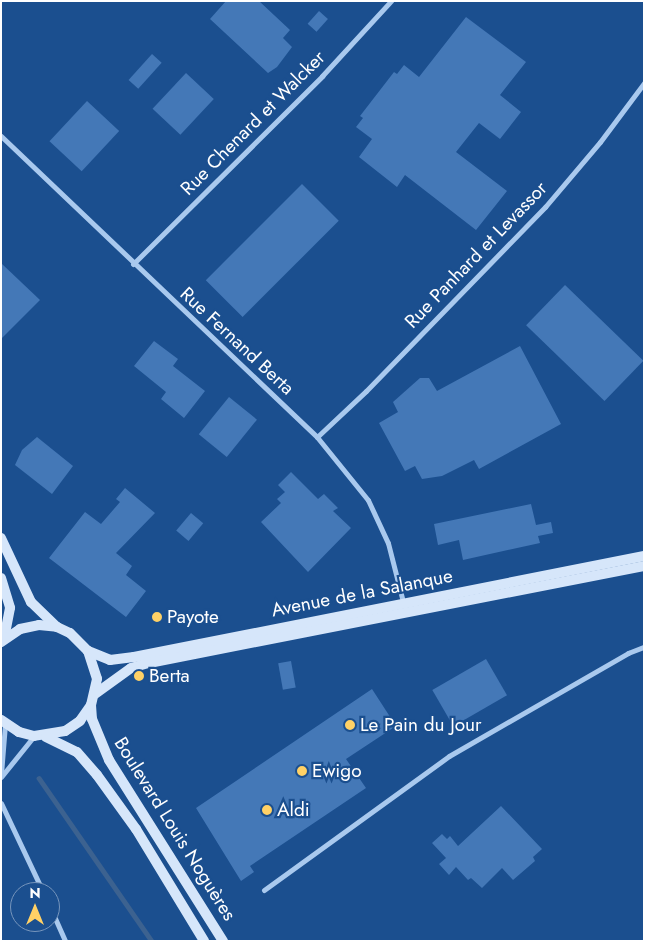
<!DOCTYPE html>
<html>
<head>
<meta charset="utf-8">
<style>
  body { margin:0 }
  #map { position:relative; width:645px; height:942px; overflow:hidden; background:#1b4f8f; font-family:Jost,sans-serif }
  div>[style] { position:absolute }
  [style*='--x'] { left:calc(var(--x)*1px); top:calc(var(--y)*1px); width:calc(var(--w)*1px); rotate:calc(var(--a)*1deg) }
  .stream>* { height:4.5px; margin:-2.25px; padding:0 2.25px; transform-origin:2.25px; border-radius:2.25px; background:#3c6290 }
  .building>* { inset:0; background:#4478b7; transform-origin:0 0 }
  .street>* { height:5px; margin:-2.5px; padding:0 2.5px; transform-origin:2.5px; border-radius:2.5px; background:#a9c9ee }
  .secondary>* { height:10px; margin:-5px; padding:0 5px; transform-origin:5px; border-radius:5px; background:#d6e6fa }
  .dots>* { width:14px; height:14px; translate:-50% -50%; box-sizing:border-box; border:2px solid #1b4f8f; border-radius:50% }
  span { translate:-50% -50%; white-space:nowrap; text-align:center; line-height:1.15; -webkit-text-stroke:4.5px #1b4f8f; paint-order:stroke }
  .street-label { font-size:19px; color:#fff }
  .poi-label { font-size:19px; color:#fff }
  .left { translate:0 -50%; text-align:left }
  .frame { position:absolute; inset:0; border:2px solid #fff; pointer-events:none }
  .north { position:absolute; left:10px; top:882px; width:50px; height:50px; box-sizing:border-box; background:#1b4f8f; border:1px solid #7695bc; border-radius:50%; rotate:0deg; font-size:14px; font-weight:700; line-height:20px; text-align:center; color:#fff }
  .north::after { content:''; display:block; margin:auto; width:18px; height:22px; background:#ffd166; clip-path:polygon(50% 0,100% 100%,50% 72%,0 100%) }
</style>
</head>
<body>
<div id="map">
  <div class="stream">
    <div style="--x:39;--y:778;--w:198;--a:55.3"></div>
  </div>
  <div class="building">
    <div style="clip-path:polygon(226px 1px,259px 1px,290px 30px,283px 38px,292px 47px,277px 67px,268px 73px,210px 19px)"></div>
    <div style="left:319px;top:11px;width:12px;height:17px;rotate:42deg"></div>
    <div style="clip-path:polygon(466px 17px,526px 62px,500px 95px,521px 112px,500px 139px,479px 123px,456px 152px,507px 191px,476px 230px,405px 175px,397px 187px,359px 157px,372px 139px,356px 127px,363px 118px,360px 116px,394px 72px,397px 74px,404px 65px,419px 77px)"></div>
    <div style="left:152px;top:54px;width:13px;height:35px;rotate:42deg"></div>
    <div style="left:186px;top:73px;width:38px;height:49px;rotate:43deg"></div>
    <div style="left:87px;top:101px;width:44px;height:55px;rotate:43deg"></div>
    <div style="left:302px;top:184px;width:52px;height:136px;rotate:45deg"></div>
    <div style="clip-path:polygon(1px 263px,40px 300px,1px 339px)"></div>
    <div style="left:565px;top:285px;width:109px;height:56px;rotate:44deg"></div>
    <div style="clip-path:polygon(154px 341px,178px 359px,173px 366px,205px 391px,184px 418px,161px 399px,166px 392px,134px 366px)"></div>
    <div style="clip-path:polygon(520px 346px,561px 424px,479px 469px,474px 460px,442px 476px,422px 479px,415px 466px,405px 471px,379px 423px,398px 412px,393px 402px,420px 378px,429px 378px,437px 391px)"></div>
    <div style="left:229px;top:397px;width:36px;height:48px;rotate:39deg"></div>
    <div style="clip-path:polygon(37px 437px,73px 466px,52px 494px,15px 465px,22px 450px)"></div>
    <div style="clip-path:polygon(291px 472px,318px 499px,324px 494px,338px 508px,333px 511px,351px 528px,308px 572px,261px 522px,281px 503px,277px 499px,285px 492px,278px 485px)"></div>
    <div style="clip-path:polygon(125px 488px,155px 513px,116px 553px,132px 566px,126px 575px,146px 591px,126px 617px,49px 558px,85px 512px,101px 524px,120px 502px,116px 499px)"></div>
    <div style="clip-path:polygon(531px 504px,536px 525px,551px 522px,553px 533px,538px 536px,540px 543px,463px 560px,459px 540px,438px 545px,434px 524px)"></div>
    <div style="left:191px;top:513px;width:16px;height:23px;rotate:40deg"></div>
    <div style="left:486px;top:659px;width:42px;height:62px;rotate:60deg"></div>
    <div style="left:291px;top:661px;width:27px;height:13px;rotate:80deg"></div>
    <div style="clip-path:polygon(372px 689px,396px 726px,346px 759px,366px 788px,250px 866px,254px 872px,241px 881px,196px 808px)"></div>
    <div style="clip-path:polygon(501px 806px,542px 849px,533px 857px,535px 861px,513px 880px,502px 868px,482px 888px,471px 878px,468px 880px,456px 867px,449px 875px,439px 864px,446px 858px,432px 843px,442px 834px,447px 839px,450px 836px,458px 846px)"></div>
  </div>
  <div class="street">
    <div style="--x:1;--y:136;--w:436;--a:43.6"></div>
    <div style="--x:317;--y:437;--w:81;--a:51"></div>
    <div style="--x:368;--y:500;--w:47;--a:65.1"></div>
    <div style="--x:388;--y:543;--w:61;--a:75.7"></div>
    <div style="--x:133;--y:264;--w:267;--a:-44.8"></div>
    <div style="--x:322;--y:76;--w:102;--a:-47.4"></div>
    <div style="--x:317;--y:437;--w:67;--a:-43.2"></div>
    <div style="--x:366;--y:391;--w:257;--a:-45.8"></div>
    <div style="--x:545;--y:207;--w:85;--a:-49.8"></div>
    <div style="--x:600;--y:142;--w:74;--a:-53.3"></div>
    <div style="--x:1;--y:774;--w:50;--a:-85.4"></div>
    <div style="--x:1;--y:777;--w:53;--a:-51.2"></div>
    <div style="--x:1;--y:803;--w:98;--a:64.7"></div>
    <div style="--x:264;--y:890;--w:228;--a:-35.9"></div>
    <div style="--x:449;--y:756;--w:207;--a:-29.9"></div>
    <div style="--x:628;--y:653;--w:17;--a:-21"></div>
    <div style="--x:50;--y:907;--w:37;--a:66"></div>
  </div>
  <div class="secondary">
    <div style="--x:1;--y:538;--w:71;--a:64.9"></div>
    <div style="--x:31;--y:602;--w:36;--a:44"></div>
    <div style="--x:1;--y:578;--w:31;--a:73"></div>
    <div style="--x:10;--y:608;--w:32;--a:101"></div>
    <div style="--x:1;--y:642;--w:23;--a:-34"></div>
    <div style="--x:20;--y:629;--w:19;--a:-12"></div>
    <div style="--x:39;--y:625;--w:18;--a:6"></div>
    <div style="--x:57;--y:627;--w:14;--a:25"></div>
    <div style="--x:70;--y:633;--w:25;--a:45"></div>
    <div style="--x:88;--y:651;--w:29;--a:72"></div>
    <div style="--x:97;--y:679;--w:27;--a:103"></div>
    <div style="--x:91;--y:705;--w:19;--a:125"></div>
    <div style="--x:80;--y:721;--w:18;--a:146"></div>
    <div style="--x:65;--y:731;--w:31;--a:171"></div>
    <div style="--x:34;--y:736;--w:16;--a:-165"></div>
    <div style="--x:19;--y:732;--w:22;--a:-146"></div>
    <div style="--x:88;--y:651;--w:24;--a:22"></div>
    <div style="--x:110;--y:660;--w:24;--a:-7"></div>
    <div style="--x:134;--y:657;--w:520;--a:-11.2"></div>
    <div style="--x:95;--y:694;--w:44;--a:-35.8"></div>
    <div style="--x:131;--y:668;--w:19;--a:-16"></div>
    <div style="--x:149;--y:663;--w:504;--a:-11.09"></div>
    <div style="--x:91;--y:705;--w:14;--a:86"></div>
    <div style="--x:92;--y:719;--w:44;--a:67.5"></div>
    <div style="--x:109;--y:760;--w:214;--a:57.8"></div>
    <div style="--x:46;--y:737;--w:34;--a:26"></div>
    <div style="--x:77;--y:752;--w:30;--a:49"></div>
    <div style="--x:97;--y:775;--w:67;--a:54.2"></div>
    <div style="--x:136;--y:829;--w:131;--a:58.7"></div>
  </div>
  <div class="dots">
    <div style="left:157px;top:617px;background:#ffd166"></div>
    <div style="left:139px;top:676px;background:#ffd166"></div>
    <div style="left:350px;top:725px;background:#ffd166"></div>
    <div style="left:302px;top:771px;background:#ffd166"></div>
    <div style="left:267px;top:810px;background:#ffd166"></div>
  </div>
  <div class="street-label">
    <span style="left:253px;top:123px;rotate:-45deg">Rue Chenard et Walcker</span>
    <span style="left:476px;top:255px;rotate:-46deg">Rue Panhard et Levassor</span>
    <span style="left:237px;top:341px;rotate:43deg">Rue Fernand Berta</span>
    <span style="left:362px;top:593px;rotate:-11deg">Avenue de la Salanque</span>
    <span style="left:175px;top:829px;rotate:58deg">Boulevard Louis Noguères</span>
  </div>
  <div class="poi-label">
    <span class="left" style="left:167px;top:617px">Payote</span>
    <span class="left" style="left:149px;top:676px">Berta</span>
    <span class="left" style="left:360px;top:725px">Le Pain du Jour</span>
    <span class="left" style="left:312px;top:771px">Ewigo</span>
    <span class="left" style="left:277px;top:810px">Aldi</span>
  </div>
  <div class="frame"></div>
  <div class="north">N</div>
</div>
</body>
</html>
